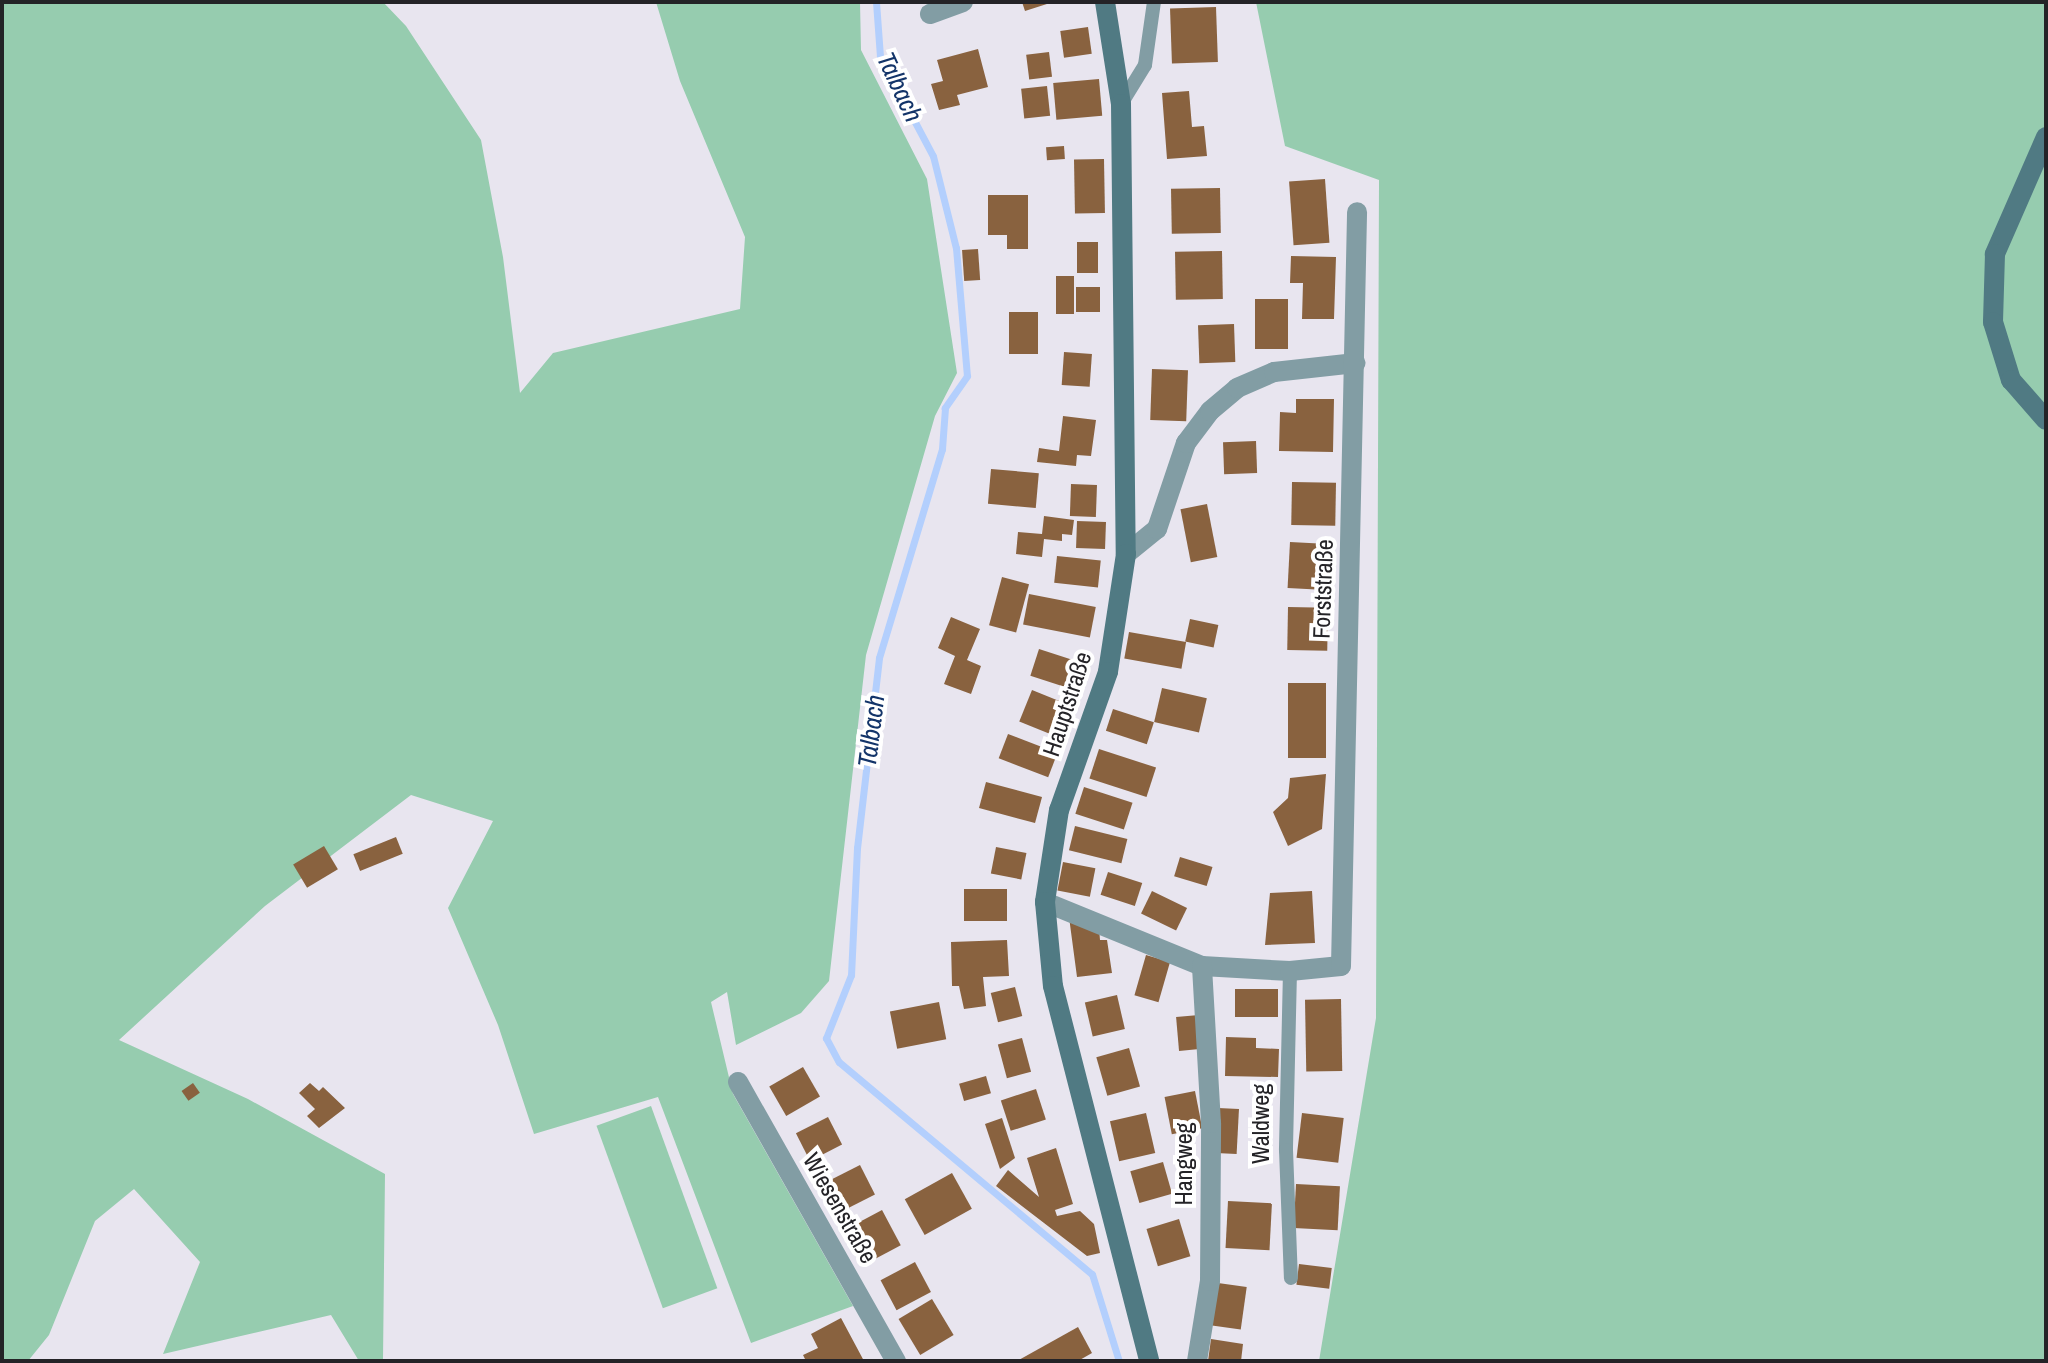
<!DOCTYPE html>
<html>
<head>
<meta charset="utf-8">
<style>
  body { margin:0 }
  #map { position:relative; width:2048px; height:1363px; overflow:hidden; background:#e8e5ef; font-family:"Archivo Narrow",sans-serif }
  div>[style] { position:absolute }
  [style*='--x'] { left:calc(var(--x)*1px); top:calc(var(--y)*1px); width:calc(var(--w)*1px); rotate:calc(var(--a)*1deg) }
  .green>* { inset:0; background:#96ccaf; transform-origin:0 0 }
  .stream>* { height:7px; margin:-3.5px; padding:0 3.5px; transform-origin:3.5px; border-radius:3.5px; background:#b3cffd }
  .building>* { inset:0; background:#89623f; transform-origin:0 0 }
  .lane>* { height:14px; margin:-7px; padding:0 7px; transform-origin:7px; border-radius:7px; background:#829da4 }
  .street>* { height:20px; margin:-10px; padding:0 10px; transform-origin:10px; border-radius:10px; background:#829da4 }
  .secondary>* { height:20px; margin:-10px; padding:0 10px; transform-origin:10px; border-radius:10px; background:#507a83 }
  span { translate:-50% -50%; white-space:nowrap; text-align:center; line-height:1.15; -webkit-text-stroke:8px #fff; paint-order:stroke }
  .street-label { font-size:24px; color:#242327 }
  .water-label { font-size:26px; color:#133469; font-style:italic }
  .frame { position:absolute; inset:0; border:4px solid #242327; pointer-events:none }
</style>
</head>
<body>
<div id="map">
  <div class="green">
    <div style="clip-path:polygon(2px 2px,383px 2px,406px 26px,481px 140px,503px 257px,520px 393px,553px 353px,740px 309px,745px 237px,680px 81px,656px 2px,860px 2px,861px 50px,927px 179px,957px 373px,935px 416px,866px 655px,829px 981px,801px 1013px,736px 1045px,727px 992px,711px 1002px,733px 1094px,853px 1306px,751px 1343px,658px 1097px,534px 1134px,498px 1025px,448px 908px,493px 821px,411px 795px,265px 906px,119px 1040px,248px 1099px,385px 1174px,383px 1361px,359px 1361px,331px 1315px,163px 1354px,200px 1262px,134px 1189px,95px 1221px,49px 1335px,28px 1361px,2px 1361px)"></div>
    <div style="clip-path:polygon(1256px 2px,2046px 2px,2046px 1361px,1319px 1361px,1376px 1018px,1379px 180px,1285px 146px)"></div>
    <div style="left:651px;top:1106px;width:194px;height:58px;rotate:70deg"></div>
  </div>
  <div class="stream">
    <div style="--x:876;--y:2;--w:54;--a:85.8"></div>
    <div style="--x:880;--y:56;--w:113;--a:62.1"></div>
    <div style="--x:933;--y:156;--w:95;--a:76"></div>
    <div style="--x:956;--y:248;--w:128;--a:85.1"></div>
    <div style="--x:967;--y:376;--w:39;--a:125"></div>
    <div style="--x:945;--y:408;--w:41;--a:94.2"></div>
    <div style="--x:942;--y:449;--w:218;--a:106.8"></div>
    <div style="--x:879;--y:658;--w:191;--a:96.6"></div>
    <div style="--x:857;--y:848;--w:127;--a:92.7"></div>
    <div style="--x:851;--y:975;--w:68;--a:111.6"></div>
    <div style="--x:826;--y:1038;--w:27;--a:62"></div>
    <div style="--x:839;--y:1062;--w:330;--a:40"></div>
    <div style="--x:1092;--y:1274;--w:91;--a:72.8"></div>
  </div>
  <div class="building">
    <div style="clip-path:polygon(1022px 2px,1050px 2px,1050px 3px,1025px 11px)"></div>
    <div style="left:1216px;top:7px;width:55px;height:46px;rotate:88deg"></div>
    <div style="left:1088px;top:27px;width:27px;height:28px;rotate:82deg"></div>
    <div style="clip-path:polygon(978px 49px,988px 87px,957px 95px,960px 105px,939px 110px,931px 84px,943px 81px,937px 60px)"></div>
    <div style="left:1049px;top:52px;width:25px;height:23px;rotate:83deg"></div>
    <div style="left:1099px;top:79px;width:37px;height:46px;rotate:85deg"></div>
    <div style="left:1047px;top:86px;width:30px;height:26px;rotate:84deg"></div>
    <div style="clip-path:polygon(1189px 91px,1192px 127px,1204px 126px,1207px 156px,1167px 159px,1162px 93px)"></div>
    <div style="left:1064px;top:146px;width:13px;height:18px;rotate:86deg"></div>
    <div style="left:1104px;top:159px;width:54px;height:30px;rotate:89deg"></div>
    <div style="left:1325px;top:179px;width:64px;height:36px;rotate:86deg"></div>
    <div style="left:1220px;top:188px;width:45px;height:49px;rotate:89deg"></div>
    <div style="clip-path:polygon(988px 195px,1028px 195px,1028px 249px,1007px 249px,1007px 235px,988px 235px)"></div>
    <div style="left:1077px;top:242px;width:21px;height:31px"></div>
    <div style="left:978px;top:249px;width:31px;height:16px;rotate:86deg"></div>
    <div style="left:1222px;top:251px;width:48px;height:47px;rotate:89deg"></div>
    <div style="clip-path:polygon(1291px 256px,1336px 257px,1334px 319px,1302px 319px,1303px 283px,1290px 283px)"></div>
    <div style="left:1056px;top:276px;width:18px;height:38px"></div>
    <div style="left:1076px;top:287px;width:24px;height:25px"></div>
    <div style="left:1255px;top:299px;width:33px;height:50px"></div>
    <div style="left:1009px;top:312px;width:29px;height:42px"></div>
    <div style="left:1234px;top:324px;width:38px;height:36px;rotate:88deg"></div>
    <div style="left:1064px;top:352px;width:28px;height:33px;rotate:4deg"></div>
    <div style="left:1152px;top:369px;width:36px;height:51px;rotate:2deg"></div>
    <div style="clip-path:polygon(1296px 399px,1334px 399px,1333px 452px,1279px 451px,1280px 412px,1296px 413px)"></div>
    <div style="clip-path:polygon(1063px 416px,1096px 420px,1091px 456px,1077px 455px,1076px 466px,1037px 462px,1039px 448px,1059px 451px)"></div>
    <div style="left:1256px;top:441px;width:32px;height:33px;rotate:88deg"></div>
    <div style="left:991px;top:469px;width:48px;height:35px;rotate:5deg"></div>
    <div style="left:1292px;top:482px;width:44px;height:43px;rotate:1deg"></div>
    <div style="left:1071px;top:484px;width:26px;height:32px;rotate:2deg"></div>
    <div style="left:1207px;top:504px;width:54px;height:27px;rotate:79deg"></div>
    <div style="clip-path:polygon(1044px 516px,1074px 520px,1072px 535px,1062px 534px,1062px 541px,1044px 539px,1042px 557px,1016px 554px,1018px 532px,1042px 534px)"></div>
    <div style="left:1077px;top:521px;width:29px;height:27px;rotate:2deg"></div>
    <div style="left:1290px;top:542px;width:43px;height:46px;rotate:3deg"></div>
    <div style="left:1057px;top:556px;width:44px;height:27px;rotate:6deg"></div>
    <div style="left:1002px;top:577px;width:28px;height:50px;rotate:15deg"></div>
    <div style="left:1029px;top:594px;width:68px;height:31px;rotate:11deg"></div>
    <div style="left:1288px;top:607px;width:40px;height:43px;rotate:1deg"></div>
    <div style="clip-path:polygon(951px 617px,980px 629px,967px 660px,981px 666px,971px 694px,944px 684px,955px 656px,938px 648px)"></div>
    <div style="left:1190px;top:619px;width:29px;height:23px;rotate:12deg"></div>
    <div style="left:1129px;top:632px;width:58px;height:27px;rotate:10deg"></div>
    <div style="left:1039px;top:649px;width:43px;height:28px;rotate:18deg"></div>
    <div style="left:1288px;top:683px;width:38px;height:75px"></div>
    <div style="left:1162px;top:688px;width:46px;height:35px;rotate:13deg"></div>
    <div style="left:1032px;top:690px;width:38px;height:34px;rotate:22deg"></div>
    <div style="left:1113px;top:709px;width:43px;height:23px;rotate:18deg"></div>
    <div style="left:1008px;top:734px;width:53px;height:26px;rotate:21deg"></div>
    <div style="left:1099px;top:749px;width:60px;height:31px;rotate:18deg"></div>
    <div style="clip-path:polygon(1326px 774px,1322px 829px,1288px 846px,1273px 812px,1288px 798px,1290px 778px)"></div>
    <div style="left:986px;top:782px;width:58px;height:27px;rotate:15deg"></div>
    <div style="left:1084px;top:787px;width:51px;height:28px;rotate:18deg"></div>
    <div style="left:1075px;top:826px;width:54px;height:25px;rotate:14deg"></div>
    <div style="left:396px;top:837px;width:18px;height:46px;rotate:68deg"></div>
    <div style="left:324px;top:846px;width:27px;height:36px;rotate:59deg"></div>
    <div style="left:996px;top:847px;width:31px;height:27px;rotate:11deg"></div>
    <div style="left:1180px;top:857px;width:34px;height:20px;rotate:17deg"></div>
    <div style="left:1063px;top:862px;width:33px;height:29px;rotate:11deg"></div>
    <div style="left:1108px;top:872px;width:36px;height:24px;rotate:18deg"></div>
    <div style="left:964px;top:889px;width:43px;height:32px"></div>
    <div style="left:1152px;top:891px;width:39px;height:25px;rotate:26deg"></div>
    <div style="clip-path:polygon(1312px 891px,1315px 943px,1265px 945px,1270px 893px)"></div>
    <div style="clip-path:polygon(1069px 917px,1099px 928px,1100px 940px,1107px 940px,1112px 973px,1077px 977px)"></div>
    <div style="clip-path:polygon(1007px 940px,1009px 976px,983px 977px,986px 1006px,964px 1009px,959px 986px,952px 986px,951px 942px)"></div>
    <div style="left:1146px;top:955px;width:25px;height:42px;rotate:16deg"></div>
    <div style="left:1015px;top:987px;width:30px;height:25px;rotate:76deg"></div>
    <div style="left:1278px;top:989px;width:28px;height:43px;rotate:90deg"></div>
    <div style="left:1117px;top:995px;width:35px;height:33px;rotate:77deg"></div>
    <div style="left:1341px;top:999px;width:72px;height:36px;rotate:89deg"></div>
    <div style="left:939px;top:1002px;width:38px;height:50px;rotate:79deg"></div>
    <div style="left:1199px;top:1015px;width:34px;height:23px;rotate:85deg"></div>
    <div style="clip-path:polygon(1226px 1037px,1256px 1038px,1256px 1048px,1279px 1049px,1278px 1077px,1225px 1076px)"></div>
    <div style="left:1022px;top:1038px;width:35px;height:25px;rotate:75deg"></div>
    <div style="left:1129px;top:1048px;width:40px;height:34px;rotate:74deg"></div>
    <div style="left:803px;top:1067px;width:34px;height:39px;rotate:60deg"></div>
    <div style="left:986px;top:1076px;width:18px;height:28px;rotate:74deg"></div>
    <div style="left:193px;top:1083px;width:12px;height:14px;rotate:55deg"></div>
    <div style="clip-path:polygon(310px 1083px,319px 1091px,323px 1087px,345px 1108px,319px 1128px,307px 1116px,315px 1109px,299px 1093px)"></div>
    <div style="left:1036px;top:1089px;width:32px;height:37px;rotate:72deg"></div>
    <div style="left:1195px;top:1091px;width:38px;height:31px;rotate:79deg"></div>
    <div style="left:1218px;top:1108px;width:21px;height:45px;rotate:3deg"></div>
    <div style="left:1146px;top:1113px;width:41px;height:37px;rotate:77deg"></div>
    <div style="left:1302px;top:1113px;width:42px;height:45px;rotate:7deg"></div>
    <div style="left:828px;top:1117px;width:31px;height:36px;rotate:63deg"></div>
    <div style="clip-path:polygon(1002px 1118px,1015px 1158px,1000px 1169px,985px 1124px)"></div>
    <div style="clip-path:polygon(1056px 1148px,1073px 1204px,1055px 1210px,1057px 1216px,1080px 1211px,1094px 1224px,1100px 1253px,1087px 1256px,996px 1186px,1008px 1170px,1039px 1197px,1027px 1158px)"></div>
    <div style="left:1163px;top:1162px;width:33px;height:34px;rotate:74deg"></div>
    <div style="left:860px;top:1165px;width:33px;height:41px;rotate:63deg"></div>
    <div style="left:952px;top:1173px;width:41px;height:54px;rotate:61deg"></div>
    <div style="left:1296px;top:1184px;width:44px;height:44px;rotate:3deg"></div>
    <div style="left:1228px;top:1201px;width:44px;height:47px;rotate:3deg"></div>
    <div style="left:882px;top:1210px;width:40px;height:42px;rotate:62deg"></div>
    <div style="left:1179px;top:1219px;width:39px;height:34px;rotate:73deg"></div>
    <div style="left:915px;top:1262px;width:34px;height:39px;rotate:62deg"></div>
    <div style="left:1299px;top:1264px;width:33px;height:21px;rotate:7deg"></div>
    <div style="left:1218px;top:1283px;width:29px;height:43px;rotate:8deg"></div>
    <div style="left:932px;top:1299px;width:42px;height:39px;rotate:59deg"></div>
    <div style="clip-path:polygon(841px 1318px,864px 1361px,806px 1361px,803px 1355px,818px 1348px,811px 1334px)"></div>
    <div style="clip-path:polygon(1078px 1327px,1092px 1353px,1078px 1361px,1017px 1361px)"></div>
    <div style="clip-path:polygon(1211px 1339px,1243px 1344px,1241px 1361px,1208px 1361px)"></div>
  </div>
  <div class="lane">
    <div style="--x:1121;--y:104;--w:46;--a:-58.4"></div>
    <div style="--x:1145;--y:65;--w:64;--a:-81.9"></div>
    <div style="--x:1290;--y:971;--w:179;--a:91.3"></div>
    <div style="--x:1286;--y:1150;--w:128;--a:87.8"></div>
  </div>
  <div class="street">
    <div style="--x:930;--y:14;--w:35;--a:-20"></div>
    <div style="--x:1126;--y:554;--w:40;--a:-39"></div>
    <div style="--x:1157;--y:529;--w:91;--a:-71.4"></div>
    <div style="--x:1186;--y:443;--w:40;--a:-53"></div>
    <div style="--x:1210;--y:411;--w:35;--a:-40"></div>
    <div style="--x:1237;--y:388;--w:40;--a:-23.4"></div>
    <div style="--x:1274;--y:372;--w:82;--a:-6.3"></div>
    <div style="--x:1045;--y:902;--w:170;--a:22.2"></div>
    <div style="--x:1202;--y:966;--w:88;--a:3.3"></div>
    <div style="--x:1290;--y:971;--w:51;--a:-5.6"></div>
    <div style="--x:1341;--y:966;--w:754;--a:-88.78"></div>
    <div style="--x:738;--y:1082;--w:321;--a:60.5"></div>
    <div style="--x:1197;--y:1361;--w:81;--a:-80.8"></div>
    <div style="--x:1210;--y:1281;--w:158;--a:-89.6"></div>
    <div style="--x:1211;--y:1123;--w:157;--a:-93.3"></div>
  </div>
  <div class="secondary">
    <div style="--x:1105;--y:2;--w:103;--a:81.1"></div>
    <div style="--x:1121;--y:104;--w:450;--a:89.4"></div>
    <div style="--x:1126;--y:554;--w:119;--a:98.7"></div>
    <div style="--x:1108;--y:672;--w:146;--a:109.5"></div>
    <div style="--x:1059;--y:810;--w:93;--a:98.7"></div>
    <div style="--x:1045;--y:902;--w:84;--a:84.6"></div>
    <div style="--x:1053;--y:986;--w:387;--a:75.6"></div>
    <div style="--x:2046;--y:137;--w:128;--a:113.6"></div>
    <div style="--x:1995;--y:254;--w:68;--a:91.7"></div>
    <div style="--x:1993;--y:322;--w:61;--a:72.8"></div>
    <div style="--x:2011;--y:380;--w:53;--a:48.8"></div>
  </div>
  <div class="street-label">
    <span style="left:1323px;top:589px;rotate:-88deg">Forststraße</span>
    <span style="left:1067px;top:704px;rotate:-72deg">Hauptstraße</span>
    <span style="left:1261px;top:1124px;rotate:-90deg">Waldweg</span>
    <span style="left:1184px;top:1164px;rotate:-90deg">Hangweg</span>
    <span style="left:840px;top:1208px;rotate:60deg">Wiesenstraße</span>
  </div>
  <div class="water-label">
    <span style="left:900px;top:87px;rotate:65deg">Talbach</span>
    <span style="left:871px;top:731px;rotate:-83deg">Talbach</span>
  </div>
  <div class="frame"></div>
</div>
</body>
</html>
